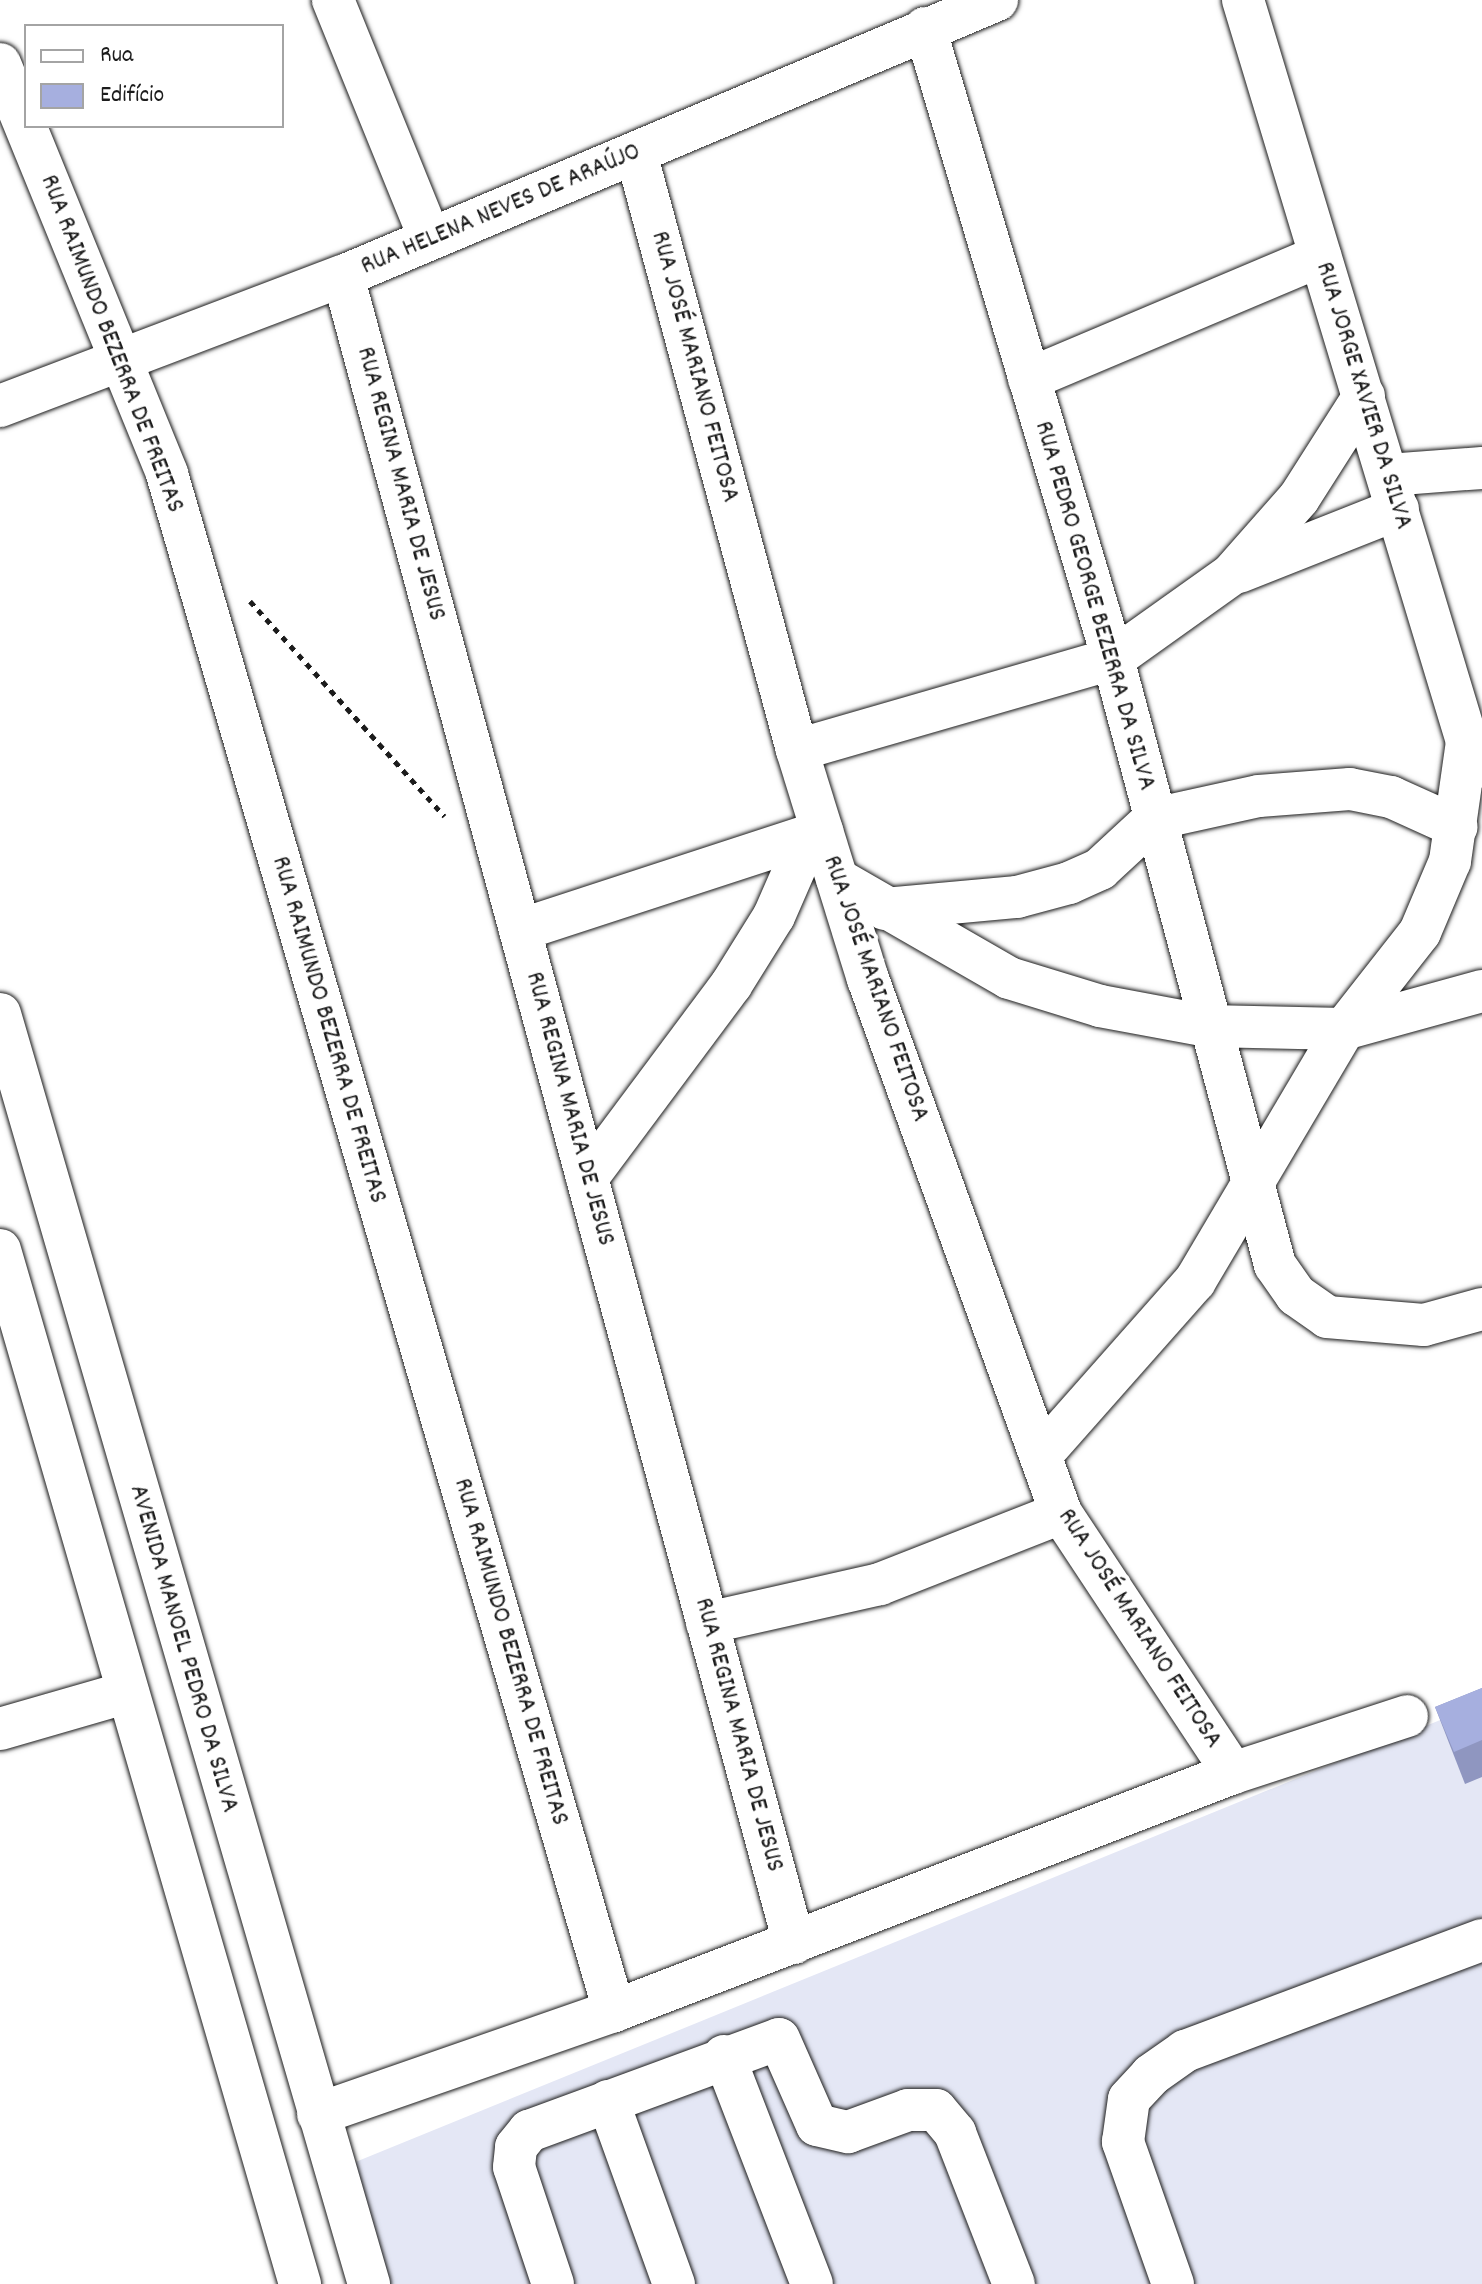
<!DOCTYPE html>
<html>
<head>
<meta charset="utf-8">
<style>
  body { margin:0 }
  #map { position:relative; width:1482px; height:2284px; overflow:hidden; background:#fff; font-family:Dekko,sans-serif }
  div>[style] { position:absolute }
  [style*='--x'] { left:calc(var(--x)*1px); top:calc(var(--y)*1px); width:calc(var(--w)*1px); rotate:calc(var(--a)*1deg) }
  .built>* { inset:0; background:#e4e7f5 }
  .path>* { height:5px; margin-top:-2.5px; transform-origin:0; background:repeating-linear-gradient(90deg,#1c1c1c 0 6px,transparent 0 12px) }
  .roads { filter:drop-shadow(0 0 2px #1c1c1c) drop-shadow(0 0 2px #1c1c1c) }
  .minor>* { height:42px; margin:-21px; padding:0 21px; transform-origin:21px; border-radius:21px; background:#fff }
  .wall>* { inset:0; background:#8f96c0 }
  .building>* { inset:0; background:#a6afdf }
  span { translate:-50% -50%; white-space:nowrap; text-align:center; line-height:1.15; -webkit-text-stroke:8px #fff; paint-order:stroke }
  .street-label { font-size:26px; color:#1c1c1c }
  .legend { position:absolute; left:24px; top:24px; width:260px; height:104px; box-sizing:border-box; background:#fff; border:2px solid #a4a4a4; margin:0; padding:10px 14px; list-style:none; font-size:24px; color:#1c1c1c }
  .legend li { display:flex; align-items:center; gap:16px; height:40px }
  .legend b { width:40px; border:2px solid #a4a4a4 }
</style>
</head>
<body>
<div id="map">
  <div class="built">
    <div style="clip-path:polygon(1482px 1703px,1482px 2284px,361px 2284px,326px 2174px)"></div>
  </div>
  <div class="path">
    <div style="--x:250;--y:601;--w:290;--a:47.9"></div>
  </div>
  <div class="roads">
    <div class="minor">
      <div style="--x:333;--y:0;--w:256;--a:67.9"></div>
      <div style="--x:1243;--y:0;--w:802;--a:73.19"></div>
      <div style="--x:925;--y:28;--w:658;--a:73.41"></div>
      <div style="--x:1113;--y:659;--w:627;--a:75.03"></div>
      <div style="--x:1275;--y:1265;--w:37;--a:55"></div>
      <div style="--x:1296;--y:1295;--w:38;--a:35"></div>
      <div style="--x:1327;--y:1317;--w:97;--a:4.7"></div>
      <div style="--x:1424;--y:1325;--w:60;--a:-15.4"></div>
      <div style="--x:0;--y:64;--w:443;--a:67.8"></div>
      <div style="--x:167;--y:474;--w:1601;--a:73.78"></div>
      <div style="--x:636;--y:153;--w:618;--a:74.91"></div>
      <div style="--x:797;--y:750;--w:240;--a:72.8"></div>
      <div style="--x:868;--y:979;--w:568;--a:70.13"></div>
      <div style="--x:1061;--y:1513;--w:312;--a:56.5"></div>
      <div style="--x:343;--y:276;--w:1727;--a:74.86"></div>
      <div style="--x:1029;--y:379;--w:316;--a:-22.9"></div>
      <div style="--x:0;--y:406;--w:367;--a:-20.8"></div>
      <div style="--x:343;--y:276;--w:710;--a:-22.88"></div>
      <div style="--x:1388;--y:475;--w:94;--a:-4.3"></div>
      <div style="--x:1239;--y:572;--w:171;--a:-21.6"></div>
      <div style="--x:797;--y:750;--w:329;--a:-16.1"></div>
      <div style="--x:1113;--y:659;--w:146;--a:-35.5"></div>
      <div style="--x:1232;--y:574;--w:101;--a:-48.6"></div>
      <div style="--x:1299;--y:498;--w:121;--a:-57.5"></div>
      <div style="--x:837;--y:879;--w:198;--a:29.9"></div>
      <div style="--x:1009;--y:978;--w:95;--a:17.1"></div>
      <div style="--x:1100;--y:1006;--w:110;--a:10.5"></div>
      <div style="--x:1208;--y:1026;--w:136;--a:1.3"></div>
      <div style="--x:1344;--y:1029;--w:143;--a:-15.4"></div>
      <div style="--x:885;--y:909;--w:133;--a:-5.2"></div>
      <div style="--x:1017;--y:897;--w:54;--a:-15.1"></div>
      <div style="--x:1069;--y:883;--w:34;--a:-24"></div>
      <div style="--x:1100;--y:869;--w:74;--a:-42.8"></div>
      <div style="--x:1154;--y:819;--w:107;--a:-12.4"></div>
      <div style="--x:1259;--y:796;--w:91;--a:-4.4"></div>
      <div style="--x:1350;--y:789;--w:42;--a:11"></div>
      <div style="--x:1391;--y:797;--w:72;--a:24.4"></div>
      <div style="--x:520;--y:930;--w:318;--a:-18.1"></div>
      <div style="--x:0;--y:1014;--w:1323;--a:73.8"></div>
      <div style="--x:587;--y:1178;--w:241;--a:-53.3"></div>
      <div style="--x:731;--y:985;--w:81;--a:-58.1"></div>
      <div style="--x:774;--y:916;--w:87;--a:-66.4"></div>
      <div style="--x:0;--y:1250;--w:1077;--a:73.82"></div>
      <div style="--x:1041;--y:1455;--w:232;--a:-48.5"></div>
      <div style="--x:1195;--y:1281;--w:293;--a:-59.4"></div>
      <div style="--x:1344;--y:1029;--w:123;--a:-51.9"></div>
      <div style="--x:1420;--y:932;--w:77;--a:-67.1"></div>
      <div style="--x:1450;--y:861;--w:120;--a:-81.9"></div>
      <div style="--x:707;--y:1623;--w:177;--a:-12.7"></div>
      <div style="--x:880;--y:1584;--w:194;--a:-21.4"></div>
      <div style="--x:0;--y:1729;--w:133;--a:-16.1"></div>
      <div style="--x:724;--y:2056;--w:244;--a:68.9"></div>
      <div style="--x:608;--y:2101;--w:195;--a:70.2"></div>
      <div style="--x:318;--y:2114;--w:313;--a:-19.2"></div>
      <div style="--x:614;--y:2011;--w:663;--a:-21.03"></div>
      <div style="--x:1233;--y:1773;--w:183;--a:-18.1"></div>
      <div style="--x:553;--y:2284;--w:123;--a:-108.4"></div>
      <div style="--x:514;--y:2167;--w:20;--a:-84"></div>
      <div style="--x:516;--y:2147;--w:21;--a:-51"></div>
      <div style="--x:529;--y:2131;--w:266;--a:-20.2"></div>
      <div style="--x:779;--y:2039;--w:94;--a:66.2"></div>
      <div style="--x:817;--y:2125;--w:32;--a:13"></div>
      <div style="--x:848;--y:2132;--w:64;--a:-20.1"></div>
      <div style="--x:908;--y:2110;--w:28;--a:0"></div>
      <div style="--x:936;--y:2110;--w:30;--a:50"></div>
      <div style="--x:955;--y:2133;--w:162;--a:68.7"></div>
      <div style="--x:1173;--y:2284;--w:151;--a:-109.4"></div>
      <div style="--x:1123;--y:2142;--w:43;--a:-82.1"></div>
      <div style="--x:1129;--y:2099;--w:33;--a:-47"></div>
      <div style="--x:1151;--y:2075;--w:42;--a:-35.2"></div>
      <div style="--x:1185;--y:2051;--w:317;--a:-20.5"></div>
    </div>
  </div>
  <div class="wall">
    <div style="clip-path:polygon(1482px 1688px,1482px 1777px,1465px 1784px,1435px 1707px)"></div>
  </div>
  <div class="building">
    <div style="clip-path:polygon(1482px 1688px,1482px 1740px,1454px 1752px,1435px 1707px)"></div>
  </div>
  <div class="street-label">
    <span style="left:501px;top:210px;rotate:-23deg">RUA HELENA NEVES DE ARAÚJO</span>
    <span style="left:111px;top:344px;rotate:69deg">RUA RAIMUNDO BEZERRA DE FREITAS</span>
    <span style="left:694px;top:367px;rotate:75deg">RUA JOSÉ MARIANO FEITOSA</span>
    <span style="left:1363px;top:396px;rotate:73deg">RUA JORGE XAVIER DA SILVA</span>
    <span style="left:400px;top:484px;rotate:75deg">RUA REGINA MARIA DE JESUS</span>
    <span style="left:1094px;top:606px;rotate:74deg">RUA PEDRO GEORGE BEZERRA DA SILVA</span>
    <span style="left:875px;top:989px;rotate:71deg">RUA JOSÉ MARIANO FEITOSA</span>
    <span style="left:328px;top:1030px;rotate:74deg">RUA RAIMUNDO BEZERRA DE FREITAS</span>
    <span style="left:569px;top:1109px;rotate:75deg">RUA REGINA MARIA DE JESUS</span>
    <span style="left:1139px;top:1629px;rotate:57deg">RUA JOSÉ MARIANO FEITOSA</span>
    <span style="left:183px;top:1649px;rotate:74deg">AVENIDA MANOEL PEDRO DA SILVA</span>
    <span style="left:510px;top:1652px;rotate:74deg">RUA RAIMUNDO BEZERRA DE FREITAS</span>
    <span style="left:738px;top:1735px;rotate:75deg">RUA REGINA MARIA DE JESUS</span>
  </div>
  <ul class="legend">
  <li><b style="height:10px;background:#fff"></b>Rua</li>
  <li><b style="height:22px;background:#a6afdf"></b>Edifício</li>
  </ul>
</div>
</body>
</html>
